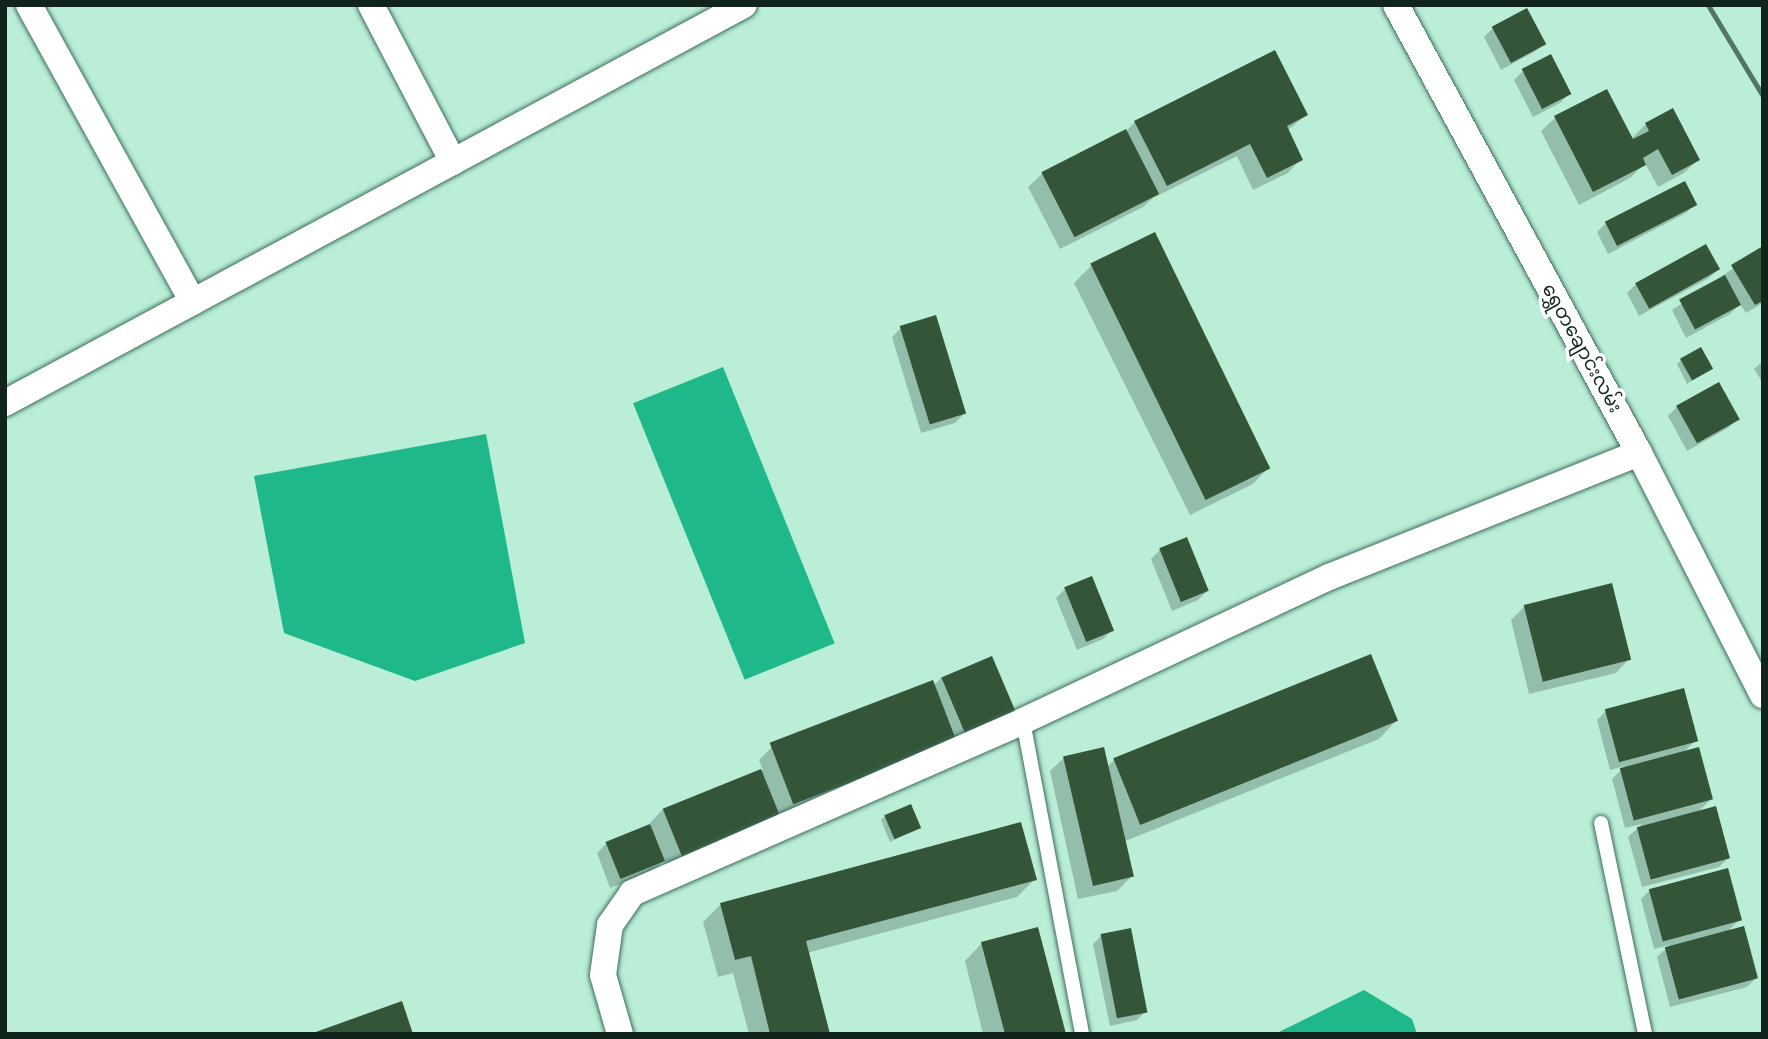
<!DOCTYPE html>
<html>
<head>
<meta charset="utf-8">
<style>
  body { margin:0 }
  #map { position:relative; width:1768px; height:1039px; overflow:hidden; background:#baeed7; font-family:Ubuntu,"Noto Sans Myanmar",sans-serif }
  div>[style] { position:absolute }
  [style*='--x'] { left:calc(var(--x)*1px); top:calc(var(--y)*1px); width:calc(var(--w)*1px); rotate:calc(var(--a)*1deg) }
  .water>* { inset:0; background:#1eb88a; transform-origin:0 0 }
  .shadow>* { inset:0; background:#0003 }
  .building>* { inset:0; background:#345537; transform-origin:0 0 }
  .roads { filter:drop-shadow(0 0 2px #3c6d5a) drop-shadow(0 0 2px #3c6d5a) }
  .service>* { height:14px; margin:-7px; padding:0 7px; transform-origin:7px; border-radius:7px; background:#fff }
  .minor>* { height:26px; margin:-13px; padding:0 13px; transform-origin:13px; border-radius:13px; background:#fff }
  .rail>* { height:5px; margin:-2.5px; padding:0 2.5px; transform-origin:2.5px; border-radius:2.5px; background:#537466 }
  span { translate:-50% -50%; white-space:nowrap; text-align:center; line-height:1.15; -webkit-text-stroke:7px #fff; paint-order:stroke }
  .street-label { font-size:19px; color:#10241c }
  .frame { position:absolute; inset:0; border:7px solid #10241c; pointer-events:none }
</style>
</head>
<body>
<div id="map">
  <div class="water">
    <div style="left:723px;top:367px;width:298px;height:97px;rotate:68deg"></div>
    <div style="clip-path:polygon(486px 434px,525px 643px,415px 681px,284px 633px,254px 476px)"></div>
    <div style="clip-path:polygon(1364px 990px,1412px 1019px,1417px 1034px,1275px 1034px)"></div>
  </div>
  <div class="shadow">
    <div style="clip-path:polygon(1527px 10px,1544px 43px,1534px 52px,1501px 70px,1484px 37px,1493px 28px)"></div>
    <div style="clip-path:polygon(1523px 71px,1569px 94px,1560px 103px,1533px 117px,1514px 80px)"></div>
    <div style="clip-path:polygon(1606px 91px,1631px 139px,1646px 124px,1698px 160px,1684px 173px,1658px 187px,1645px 163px,1630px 178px,1579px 205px,1541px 131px,1555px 118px)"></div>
    <div style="clip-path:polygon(1306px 115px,1287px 131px,1301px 159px,1288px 173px,1253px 190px,1237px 156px,1153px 198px,1143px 207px,1060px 249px,1028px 187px,1042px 174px,1125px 132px,1135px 122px)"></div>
    <div style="clip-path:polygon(1695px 204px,1686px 213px,1608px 254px,1597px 232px,1606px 223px)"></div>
    <div style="clip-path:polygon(1763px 248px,1763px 303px,1746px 313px,1740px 304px,1730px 314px,1686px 338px,1672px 310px)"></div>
    <div style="clip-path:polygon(1091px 266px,1270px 466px,1253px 484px,1190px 515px,1074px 283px)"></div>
    <div style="clip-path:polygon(1718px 269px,1709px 278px,1639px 316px,1627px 293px,1636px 284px)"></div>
    <div style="clip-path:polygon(901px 328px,964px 414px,955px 423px,921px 433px,892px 337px)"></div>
    <div style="clip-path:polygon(1681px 360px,1711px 368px,1687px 384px,1677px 364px)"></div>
    <div style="clip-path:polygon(1763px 361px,1763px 383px,1754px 369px)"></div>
    <div style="clip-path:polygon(1677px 407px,1737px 419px,1728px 428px,1687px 451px,1668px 416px)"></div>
    <div style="clip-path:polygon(1160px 550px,1207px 591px,1198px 600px,1172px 611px,1151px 559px)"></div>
    <div style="clip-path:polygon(1065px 589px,1112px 630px,1103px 639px,1077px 650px,1056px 598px)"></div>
    <div style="clip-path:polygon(1525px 606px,1629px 659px,1616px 673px,1529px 694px,1511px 620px)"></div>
    <div style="clip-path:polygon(942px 677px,1015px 715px,782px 818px,780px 813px,764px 829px,667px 868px,664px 860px,654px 870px,610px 888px,597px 853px,606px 844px,651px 826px,650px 823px,663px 809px,763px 770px,759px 760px,772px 747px,933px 686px)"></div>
    <div style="clip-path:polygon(1606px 711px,1696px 740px,1683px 753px,1711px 799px,1698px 812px,1728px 858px,1719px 867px,1642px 887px,1628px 837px,1642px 824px,1625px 828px,1612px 779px,1625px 766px,1610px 770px,1597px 720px)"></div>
    <div style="clip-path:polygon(1396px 721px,1379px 739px,1123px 842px,1131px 877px,1117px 891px,1078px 899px,1050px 771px,1064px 758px,1107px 767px,1114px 760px)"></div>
    <div style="clip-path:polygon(885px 816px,919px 827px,890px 842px,881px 820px)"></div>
    <div style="clip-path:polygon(1035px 879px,1017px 897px,807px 953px,828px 1034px,749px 1034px,733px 973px,718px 977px,703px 922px,721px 904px)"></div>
    <div style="clip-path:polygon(1650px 890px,1740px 919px,1727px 932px,1756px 978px,1747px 987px,1670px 1007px,1657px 957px,1670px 945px,1654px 949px,1641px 899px)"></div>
    <div style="clip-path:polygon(1102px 935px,1146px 1011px,1137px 1020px,1110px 1026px,1093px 944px)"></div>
    <div style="clip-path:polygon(982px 943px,1064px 1034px,983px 1034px,965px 961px)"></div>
  </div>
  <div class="building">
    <div style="left:1527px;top:8px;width:41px;height:40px;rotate:62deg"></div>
    <div style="clip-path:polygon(1275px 50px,1308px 115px,1287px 126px,1303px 160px,1267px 178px,1250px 144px,1167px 186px,1134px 121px)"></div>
    <div style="left:1551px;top:54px;width:45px;height:33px;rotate:63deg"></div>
    <div style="clip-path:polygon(1607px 89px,1633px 139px,1649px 131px,1645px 123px,1673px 108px,1700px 160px,1672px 175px,1658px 149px,1643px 158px,1646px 165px,1593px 192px,1554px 116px)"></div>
    <div style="left:1126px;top:129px;width:73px;height:95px;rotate:63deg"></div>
    <div style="left:1685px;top:181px;width:27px;height:90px;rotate:63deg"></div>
    <div style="left:1155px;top:232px;width:263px;height:72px;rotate:64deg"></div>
    <div style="left:1706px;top:244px;width:29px;height:81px;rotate:61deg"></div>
    <div style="clip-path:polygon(1763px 246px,1763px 301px,1755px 305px,1731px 265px)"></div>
    <div style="left:1725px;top:275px;width:34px;height:52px;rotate:62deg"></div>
    <div style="left:936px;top:315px;width:103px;height:38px;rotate:73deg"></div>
    <div style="left:1701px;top:347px;width:25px;height:24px;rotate:61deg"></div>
    <div style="left:1719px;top:382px;width:43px;height:49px;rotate:61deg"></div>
    <div style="left:1187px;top:537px;width:58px;height:30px;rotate:68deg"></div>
    <div style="left:1092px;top:576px;width:59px;height:30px;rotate:68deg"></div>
    <div style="left:1612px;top:583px;width:79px;height:91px;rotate:76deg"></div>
    <div style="left:1371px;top:654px;width:72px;height:278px;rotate:68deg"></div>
    <div style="left:992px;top:656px;width:65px;height:55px;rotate:67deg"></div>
    <div style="left:933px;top:680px;width:66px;height:175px;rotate:69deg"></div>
    <div style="left:1684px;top:688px;width:55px;height:82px;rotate:75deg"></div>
    <div style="left:1104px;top:747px;width:133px;height:42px;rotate:77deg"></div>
    <div style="left:1699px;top:747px;width:54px;height:82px;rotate:75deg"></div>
    <div style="left:761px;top:769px;width:51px;height:106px;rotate:68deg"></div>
    <div style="left:911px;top:804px;width:26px;height:29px;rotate:67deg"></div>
    <div style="left:1716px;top:806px;width:54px;height:82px;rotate:75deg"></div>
    <div style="clip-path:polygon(1021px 822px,1037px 880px,806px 941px,830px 1034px,770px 1034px,751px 956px,735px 960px,720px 903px)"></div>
    <div style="left:650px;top:824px;width:40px;height:48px;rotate:68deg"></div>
    <div style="left:1728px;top:868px;width:54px;height:82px;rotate:75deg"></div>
    <div style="left:1744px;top:926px;width:54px;height:82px;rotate:75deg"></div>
    <div style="clip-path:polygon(1038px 927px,1066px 1034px,1005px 1034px,981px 942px)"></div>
    <div style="left:1131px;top:928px;width:86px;height:31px;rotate:79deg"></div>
    <div style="clip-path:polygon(402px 1001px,413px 1034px,313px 1034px,313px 1033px)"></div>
  </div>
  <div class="roads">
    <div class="service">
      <div style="--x:1023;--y:721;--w:319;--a:79.3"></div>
      <div style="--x:1601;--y:823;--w:216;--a:78.2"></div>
    </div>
    <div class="minor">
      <div style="--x:29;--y:5;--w:339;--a:61.1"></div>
      <div style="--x:371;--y:5;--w:177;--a:62.4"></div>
      <div style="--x:1396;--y:5;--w:510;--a:61.52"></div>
      <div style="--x:1639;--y:453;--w:272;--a:62.9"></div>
      <div style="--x:5;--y:403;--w:839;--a:-28.31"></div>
      <div style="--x:620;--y:1034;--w:61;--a:-106.1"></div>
      <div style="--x:603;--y:975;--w:50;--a:-82"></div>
      <div style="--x:610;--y:925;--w:39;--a:-55"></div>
      <div style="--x:632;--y:893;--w:427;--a:-23.7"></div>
      <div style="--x:1023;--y:721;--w:338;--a:-25.2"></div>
      <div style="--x:1329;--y:577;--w:334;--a:-21.8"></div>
    </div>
  </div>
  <div class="rail">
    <div style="--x:1708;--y:5;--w:106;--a:58.9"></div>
  </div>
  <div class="street-label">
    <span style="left:1582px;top:348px;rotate:61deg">ရွှေတချောင်းလမ်း</span>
  </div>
  <div class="frame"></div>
</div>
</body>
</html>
